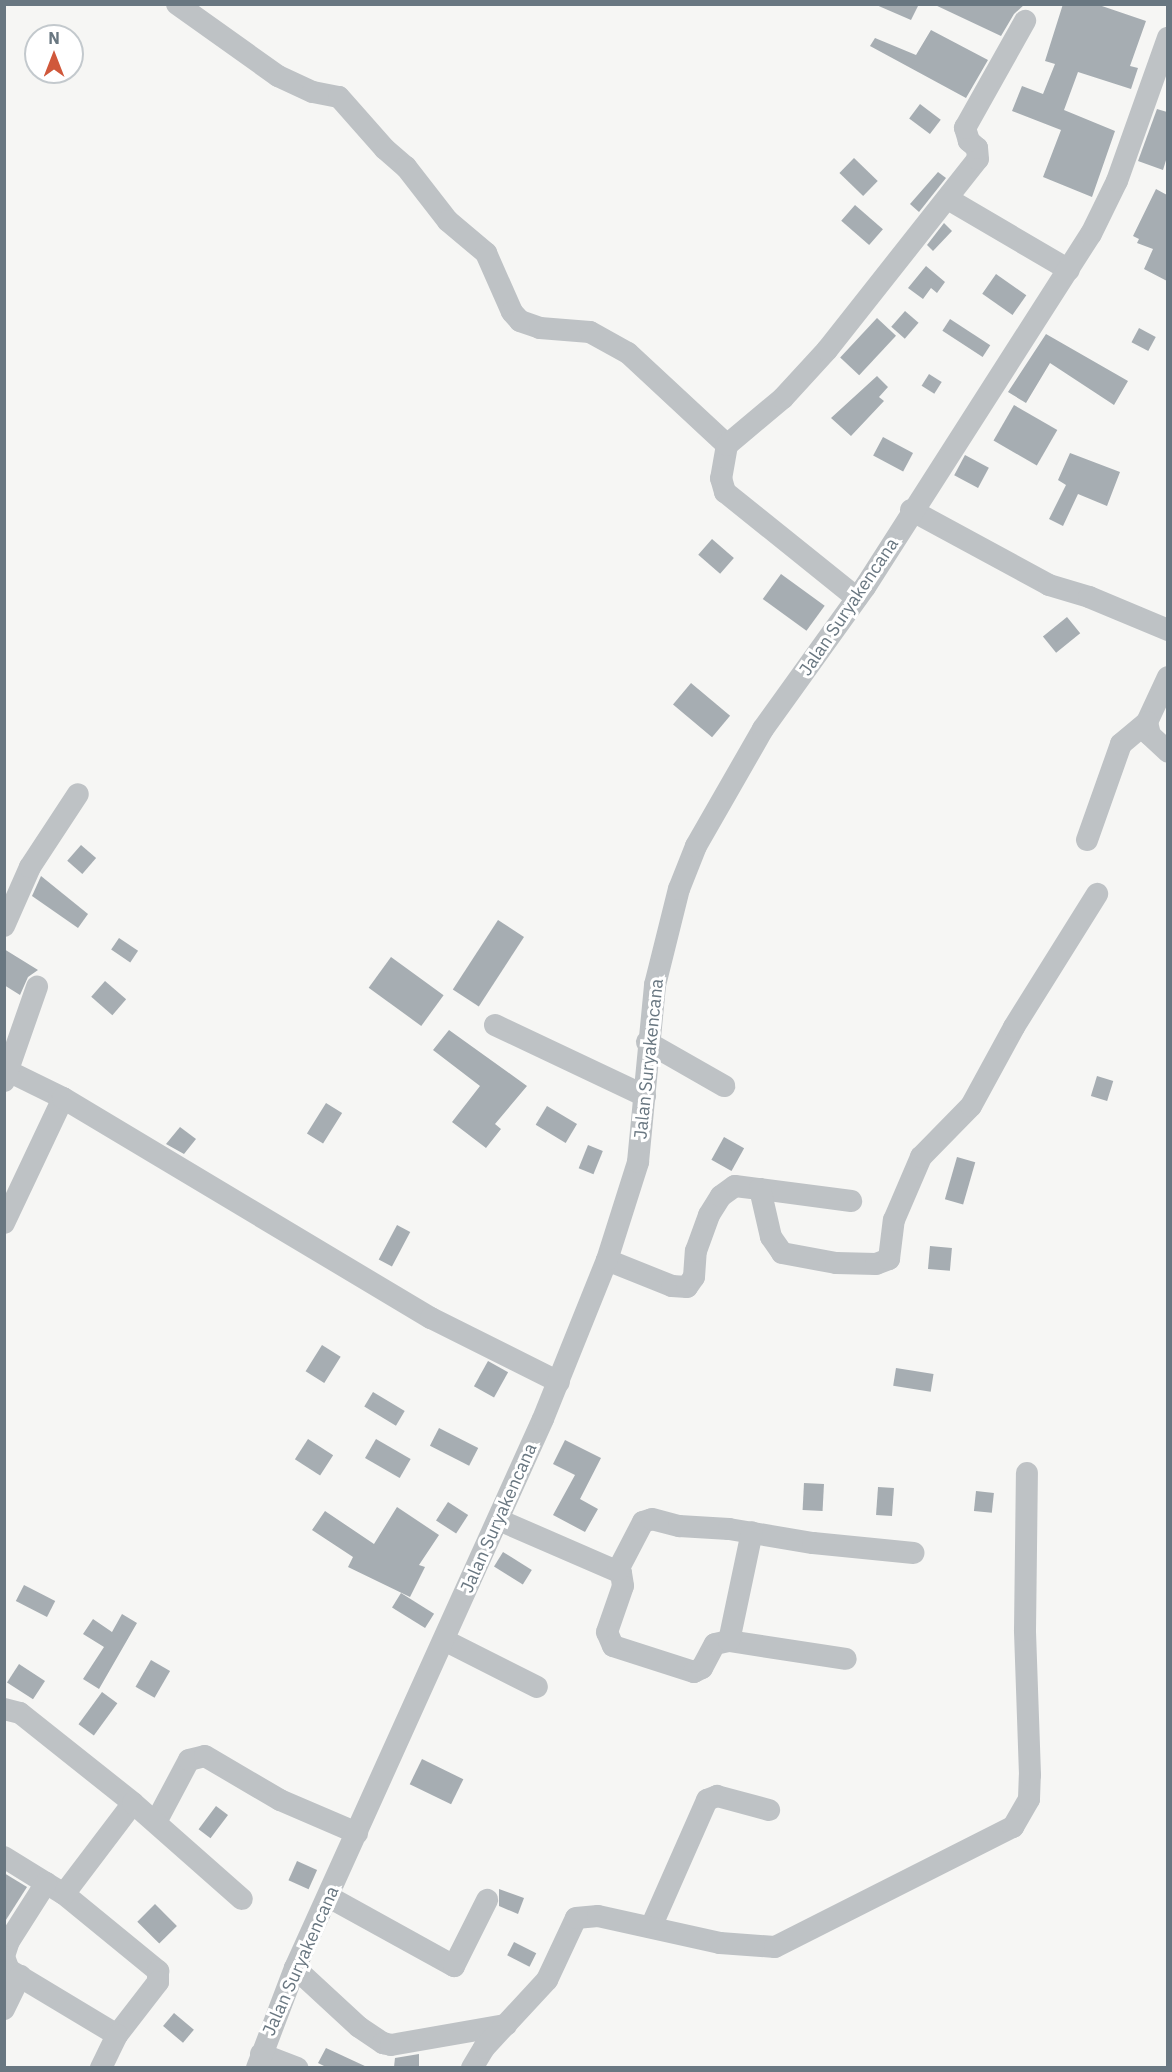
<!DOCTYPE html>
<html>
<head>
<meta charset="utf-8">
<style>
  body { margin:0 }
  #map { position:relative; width:1172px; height:2072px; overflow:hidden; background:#f6f6f4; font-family:"IBM Plex Sans",sans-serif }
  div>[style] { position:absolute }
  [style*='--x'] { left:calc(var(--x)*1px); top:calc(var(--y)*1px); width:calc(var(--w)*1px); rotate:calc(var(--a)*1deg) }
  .building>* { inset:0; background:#a6adb2; transform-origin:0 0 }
  .minor>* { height:22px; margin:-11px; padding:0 11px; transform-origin:11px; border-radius:11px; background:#bec2c5 }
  span { translate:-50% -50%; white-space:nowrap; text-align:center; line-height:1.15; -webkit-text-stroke:6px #fff; paint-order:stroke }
  .street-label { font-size:18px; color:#697781 }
  .frame { position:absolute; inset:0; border:6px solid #697781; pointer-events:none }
  .north { position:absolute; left:24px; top:24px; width:60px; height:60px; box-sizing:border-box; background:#fff; border:2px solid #c3c9cd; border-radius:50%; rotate:0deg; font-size:16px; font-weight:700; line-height:24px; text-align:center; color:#697781 }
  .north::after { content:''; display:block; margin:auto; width:21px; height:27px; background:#d0583b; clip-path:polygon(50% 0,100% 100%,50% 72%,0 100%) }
</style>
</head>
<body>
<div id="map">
  <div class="building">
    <div style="clip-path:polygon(874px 4px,919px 4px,911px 20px)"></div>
    <div style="clip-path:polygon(933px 4px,1025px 4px,1014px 14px,1001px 36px)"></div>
    <div style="clip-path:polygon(1063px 4px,1096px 4px,1146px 21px,1130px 66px,1138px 68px,1131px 89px,1078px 72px,1064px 110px,1115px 131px,1092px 197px,1043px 177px,1061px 130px,1012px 111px,1022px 86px,1043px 94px,1055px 64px,1045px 61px)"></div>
    <div style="clip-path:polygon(931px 30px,988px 60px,966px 98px,870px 46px,875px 38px,916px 55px)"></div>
    <div style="left:920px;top:104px;width:26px;height:18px;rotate:37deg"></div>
    <div style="clip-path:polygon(1157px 109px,1167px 112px,1167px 157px,1163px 170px,1138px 161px)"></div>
    <div style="left:854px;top:158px;width:33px;height:21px;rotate:44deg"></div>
    <div style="clip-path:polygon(938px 172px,946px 178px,919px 212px,910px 204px)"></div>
    <div style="clip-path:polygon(1156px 189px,1167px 195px,1167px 281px,1144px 269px,1153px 249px,1137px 243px,1139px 239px,1133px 236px)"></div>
    <div style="left:855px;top:205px;width:37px;height:21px;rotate:41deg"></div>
    <div style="clip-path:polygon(944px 223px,952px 231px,933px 251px,927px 245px)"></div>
    <div style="clip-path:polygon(926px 266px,945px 282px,937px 293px,931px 288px,923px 299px,908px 288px)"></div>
    <div style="left:996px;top:274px;width:37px;height:24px;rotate:35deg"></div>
    <div style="left:905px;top:311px;width:18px;height:21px;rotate:41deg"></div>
    <div style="left:877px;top:318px;width:26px;height:54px;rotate:43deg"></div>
    <div style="left:950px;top:319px;width:48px;height:14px;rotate:33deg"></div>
    <div style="left:1139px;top:328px;width:19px;height:16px;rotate:28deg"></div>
    <div style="clip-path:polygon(1046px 334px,1128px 381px,1114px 405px,1050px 363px,1026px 403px,1008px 392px)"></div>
    <div style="left:929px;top:374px;width:15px;height:14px;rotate:32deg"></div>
    <div style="clip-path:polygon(877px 376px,888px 387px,879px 397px,884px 401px,851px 436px,831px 418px)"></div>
    <div style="left:1014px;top:405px;width:50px;height:41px;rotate:30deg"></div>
    <div style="left:883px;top:437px;width:34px;height:21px;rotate:28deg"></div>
    <div style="clip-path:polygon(1070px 453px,1120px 472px,1107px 506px,1078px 494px,1063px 526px,1049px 519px,1066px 485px,1058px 480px)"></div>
    <div style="left:965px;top:455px;width:27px;height:23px;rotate:28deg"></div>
    <div style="left:712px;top:539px;width:29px;height:21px;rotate:41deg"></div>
    <div style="left:781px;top:574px;width:54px;height:31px;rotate:36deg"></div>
    <div style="left:1067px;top:617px;width:21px;height:31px;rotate:51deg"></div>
    <div style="left:691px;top:683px;width:51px;height:28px;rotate:40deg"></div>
    <div style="left:81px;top:845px;width:20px;height:21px;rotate:41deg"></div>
    <div style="clip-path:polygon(41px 876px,88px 914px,78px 928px,32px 896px)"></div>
    <div style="left:498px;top:920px;width:31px;height:83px;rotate:33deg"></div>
    <div style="left:119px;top:938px;width:23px;height:14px;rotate:34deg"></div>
    <div style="clip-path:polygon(4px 949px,38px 970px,28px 977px,20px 995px,4px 985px)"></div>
    <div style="left:391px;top:957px;width:65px;height:38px;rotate:36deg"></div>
    <div style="left:105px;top:981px;width:28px;height:21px;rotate:41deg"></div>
    <div style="clip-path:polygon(449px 1030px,527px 1086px,495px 1124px,501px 1129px,486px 1148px,452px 1122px,480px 1086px,433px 1050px)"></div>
    <div style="left:1097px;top:1076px;width:17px;height:21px;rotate:17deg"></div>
    <div style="left:326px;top:1103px;width:19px;height:36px;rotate:32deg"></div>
    <div style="left:547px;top:1106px;width:35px;height:22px;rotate:31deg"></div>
    <div style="clip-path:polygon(180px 1127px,196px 1139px,184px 1154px,166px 1144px)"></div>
    <div style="left:724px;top:1137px;width:23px;height:26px;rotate:29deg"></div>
    <div style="left:588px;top:1145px;width:16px;height:25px;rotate:22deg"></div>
    <div style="left:957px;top:1157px;width:19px;height:44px;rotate:16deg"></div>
    <div style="left:397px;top:1225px;width:15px;height:39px;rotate:28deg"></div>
    <div style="left:930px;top:1246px;width:22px;height:23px;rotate:5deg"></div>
    <div style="left:322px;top:1345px;width:22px;height:31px;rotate:32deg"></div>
    <div style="left:488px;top:1361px;width:23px;height:29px;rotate:29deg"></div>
    <div style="left:896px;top:1368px;width:38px;height:18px;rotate:9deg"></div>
    <div style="left:373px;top:1392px;width:37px;height:17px;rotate:31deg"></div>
    <div style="left:439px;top:1428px;width:44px;height:20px;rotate:27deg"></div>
    <div style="left:308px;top:1439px;width:30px;height:24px;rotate:33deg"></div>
    <div style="left:376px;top:1439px;width:40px;height:22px;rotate:30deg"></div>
    <div style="clip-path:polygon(565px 1440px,601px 1458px,580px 1499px,598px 1509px,585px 1532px,553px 1515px,575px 1475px,553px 1464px)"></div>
    <div style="left:804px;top:1483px;width:20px;height:27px;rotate:3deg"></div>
    <div style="left:878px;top:1487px;width:16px;height:28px;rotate:4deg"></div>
    <div style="left:976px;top:1491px;width:18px;height:20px;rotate:6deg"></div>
    <div style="left:448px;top:1502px;width:24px;height:22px;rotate:33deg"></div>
    <div style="clip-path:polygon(397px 1507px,439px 1535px,419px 1565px,425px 1567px,410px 1597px,348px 1567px,353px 1557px,312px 1530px,325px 1511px,374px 1544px)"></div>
    <div style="left:503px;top:1552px;width:34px;height:17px;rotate:32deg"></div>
    <div style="left:24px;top:1585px;width:35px;height:18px;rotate:27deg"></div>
    <div style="left:401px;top:1593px;width:39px;height:17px;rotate:32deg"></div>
    <div style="clip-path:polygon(122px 1614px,137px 1623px,99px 1689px,83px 1679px,104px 1647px,83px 1634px,93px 1619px,112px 1632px)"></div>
    <div style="left:151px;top:1660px;width:22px;height:31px;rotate:30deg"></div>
    <div style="left:19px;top:1664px;width:31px;height:22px;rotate:33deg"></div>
    <div style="left:102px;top:1692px;width:19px;height:40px;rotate:36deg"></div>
    <div style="left:422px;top:1759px;width:46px;height:28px;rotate:26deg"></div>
    <div style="left:216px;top:1806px;width:15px;height:29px;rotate:37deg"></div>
    <div style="left:297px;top:1861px;width:22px;height:21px;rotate:24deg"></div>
    <div style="clip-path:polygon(4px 1873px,27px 1887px,4px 1923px)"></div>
    <div style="clip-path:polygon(499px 1889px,524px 1898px,518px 1914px,499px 1906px)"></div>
    <div style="left:155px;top:1904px;width:31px;height:25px;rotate:45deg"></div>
    <div style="left:514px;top:1942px;width:25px;height:15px;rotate:27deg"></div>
    <div style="left:174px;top:2013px;width:26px;height:17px;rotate:40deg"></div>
    <div style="clip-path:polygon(326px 2048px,367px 2067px,326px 2067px,318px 2063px)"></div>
    <div style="clip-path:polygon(419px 2054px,419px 2067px,394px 2067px,395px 2058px)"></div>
  </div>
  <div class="minor">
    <div style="--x:177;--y:4;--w:124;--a:35.5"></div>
    <div style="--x:278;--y:76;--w:38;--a:25"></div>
    <div style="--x:313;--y:92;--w:26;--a:11"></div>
    <div style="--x:339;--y:97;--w:69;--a:48.5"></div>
    <div style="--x:385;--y:149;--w:28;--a:41"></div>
    <div style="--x:406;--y:167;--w:68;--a:52.1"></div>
    <div style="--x:448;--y:221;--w:50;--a:40.1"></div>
    <div style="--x:486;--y:253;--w:64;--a:66.2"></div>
    <div style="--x:512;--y:312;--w:12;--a:48"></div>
    <div style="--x:520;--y:321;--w:21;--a:19"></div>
    <div style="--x:540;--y:328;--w:50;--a:4.6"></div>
    <div style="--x:590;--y:332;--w:43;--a:28.9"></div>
    <div style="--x:628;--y:353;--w:135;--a:42.9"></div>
    <div style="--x:727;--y:445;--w:34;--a:100"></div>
    <div style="--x:721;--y:478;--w:15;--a:74"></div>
    <div style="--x:725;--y:492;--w:169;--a:38.8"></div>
    <div style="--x:948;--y:199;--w:140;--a:30.4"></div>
    <div style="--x:727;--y:445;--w:73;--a:-40"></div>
    <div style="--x:783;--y:398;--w:65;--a:-47.5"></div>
    <div style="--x:827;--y:350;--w:243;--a:-51.7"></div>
    <div style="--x:978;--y:159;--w:11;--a:-95"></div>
    <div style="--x:977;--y:148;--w:11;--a:-139"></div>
    <div style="--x:969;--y:141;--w:14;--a:-107"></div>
    <div style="--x:965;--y:128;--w:123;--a:-60.7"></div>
    <div style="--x:911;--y:510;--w:157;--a:28.5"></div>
    <div style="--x:1049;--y:585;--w:42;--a:16.7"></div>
    <div style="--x:1089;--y:597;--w:86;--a:22.7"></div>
    <div style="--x:1168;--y:677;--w:50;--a:115"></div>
    <div style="--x:1147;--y:722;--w:13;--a:77"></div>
    <div style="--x:1150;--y:735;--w:25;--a:43"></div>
    <div style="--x:1087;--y:840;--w:102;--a:-70.5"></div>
    <div style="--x:1121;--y:744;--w:34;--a:-40"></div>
    <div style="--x:4;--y:926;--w:64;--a:-66.2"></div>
    <div style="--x:30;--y:867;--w:87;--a:-56.7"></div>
    <div style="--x:495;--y:1025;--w:166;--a:25.3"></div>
    <div style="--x:647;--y:1042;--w:89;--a:29.7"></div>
    <div style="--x:4;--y:1069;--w:66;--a:26.2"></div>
    <div style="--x:4;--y:1081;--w:100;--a:-70.7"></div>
    <div style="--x:760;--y:1189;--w:92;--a:7.5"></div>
    <div style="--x:4;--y:1223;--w:138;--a:-64.7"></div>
    <div style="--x:63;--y:1098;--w:429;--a:30.9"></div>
    <div style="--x:431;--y:1318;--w:143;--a:26.6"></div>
    <div style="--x:607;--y:1260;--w:70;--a:21.8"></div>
    <div style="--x:672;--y:1286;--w:15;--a:4"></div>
    <div style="--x:687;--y:1287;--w:12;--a:-55"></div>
    <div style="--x:694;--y:1277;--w:26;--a:-86"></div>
    <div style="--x:696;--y:1251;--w:38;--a:-70"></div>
    <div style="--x:709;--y:1215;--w:22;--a:-58"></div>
    <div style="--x:721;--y:1196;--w:17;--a:-36"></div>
    <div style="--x:735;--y:1186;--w:25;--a:7"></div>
    <div style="--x:760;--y:1189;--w:49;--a:77.1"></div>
    <div style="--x:771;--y:1237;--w:19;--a:55"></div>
    <div style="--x:782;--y:1253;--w:55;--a:10.5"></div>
    <div style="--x:836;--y:1263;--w:40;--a:1.4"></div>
    <div style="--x:876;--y:1264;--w:14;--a:-21"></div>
    <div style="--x:889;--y:1259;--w:39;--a:-83"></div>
    <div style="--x:894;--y:1220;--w:69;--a:-66.8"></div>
    <div style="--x:921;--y:1157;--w:71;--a:-45.6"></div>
    <div style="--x:971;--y:1106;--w:90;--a:-61.4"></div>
    <div style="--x:1014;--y:1027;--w:157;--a:-58"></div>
    <div style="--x:499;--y:1520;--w:133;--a:23.5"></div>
    <div style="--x:621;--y:1573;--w:13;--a:81"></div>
    <div style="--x:623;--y:1586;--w:49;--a:109.2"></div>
    <div style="--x:607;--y:1632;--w:15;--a:67"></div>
    <div style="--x:613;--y:1646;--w:85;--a:17.8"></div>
    <div style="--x:694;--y:1672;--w:9;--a:-27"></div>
    <div style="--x:702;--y:1668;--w:27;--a:-62"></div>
    <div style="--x:715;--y:1644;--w:14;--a:-12"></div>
    <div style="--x:729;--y:1641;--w:118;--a:8.7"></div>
    <div style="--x:618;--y:1570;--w:54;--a:-62.5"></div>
    <div style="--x:643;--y:1522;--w:9;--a:-18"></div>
    <div style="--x:652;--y:1519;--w:28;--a:15"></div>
    <div style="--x:679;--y:1526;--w:50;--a:3.4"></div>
    <div style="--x:729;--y:1529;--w:85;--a:9.5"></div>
    <div style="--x:813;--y:1543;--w:101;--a:5.7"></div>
    <div style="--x:444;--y:1640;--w:104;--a:26.8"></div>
    <div style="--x:729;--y:1641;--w:111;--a:-78.1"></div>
    <div style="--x:4;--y:1709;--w:16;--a:14"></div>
    <div style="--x:20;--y:1713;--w:144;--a:38.5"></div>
    <div style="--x:156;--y:1822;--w:70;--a:-62"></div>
    <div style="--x:189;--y:1760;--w:16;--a:-14"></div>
    <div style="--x:205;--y:1756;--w:87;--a:30.4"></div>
    <div style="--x:280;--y:1800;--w:84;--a:23.2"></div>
    <div style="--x:4;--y:1857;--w:70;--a:31.7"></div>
    <div style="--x:64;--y:1894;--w:122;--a:39.3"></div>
    <div style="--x:158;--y:1971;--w:11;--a:90"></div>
    <div style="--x:158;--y:1982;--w:67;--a:127.7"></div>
    <div style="--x:64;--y:1894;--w:114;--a:-52.8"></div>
    <div style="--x:133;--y:1803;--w:145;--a:41.4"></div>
    <div style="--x:329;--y:1897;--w:143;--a:28.9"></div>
    <div style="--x:454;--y:1966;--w:74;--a:-63.4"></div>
    <div style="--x:651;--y:1927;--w:139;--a:-66.2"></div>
    <div style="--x:707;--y:1800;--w:11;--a:-22"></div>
    <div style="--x:717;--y:1796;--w:54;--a:15.1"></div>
    <div style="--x:4;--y:1956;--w:16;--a:-72"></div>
    <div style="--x:9;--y:1941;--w:69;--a:-57.5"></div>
    <div style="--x:4;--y:1957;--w:14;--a:69"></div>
    <div style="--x:9;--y:1970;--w:126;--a:31"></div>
    <div style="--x:117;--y:2035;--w:37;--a:116"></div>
    <div style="--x:295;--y:1968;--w:87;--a:42.7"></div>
    <div style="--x:359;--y:2027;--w:29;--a:34"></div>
    <div style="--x:383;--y:2043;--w:8;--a:14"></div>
    <div style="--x:391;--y:2045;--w:117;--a:-9.9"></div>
    <div style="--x:4;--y:2009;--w:37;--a:-64"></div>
    <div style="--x:261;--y:2054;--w:39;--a:21"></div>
    <div style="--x:257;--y:2068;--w:107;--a:-69.2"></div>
    <div style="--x:295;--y:1968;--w:602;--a:-65.69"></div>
    <div style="--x:543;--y:1419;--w:171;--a:-68.1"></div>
    <div style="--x:607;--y:1260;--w:103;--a:-72.4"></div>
    <div style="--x:638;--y:1162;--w:178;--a:-84.5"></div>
    <div style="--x:655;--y:985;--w:99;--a:-76"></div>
    <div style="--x:679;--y:889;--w:46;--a:-68.4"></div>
    <div style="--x:696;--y:846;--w:135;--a:-60.2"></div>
    <div style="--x:763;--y:729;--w:175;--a:-54.3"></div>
    <div style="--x:865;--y:587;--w:419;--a:-57.4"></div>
    <div style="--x:1091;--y:234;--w:59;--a:-63.9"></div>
    <div style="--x:1117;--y:181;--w:152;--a:-70.4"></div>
    <div style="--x:472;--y:2068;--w:23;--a:-59"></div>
    <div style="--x:484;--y:2048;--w:93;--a:-47.2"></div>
    <div style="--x:547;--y:1980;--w:68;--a:-64.9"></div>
    <div style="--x:576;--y:1918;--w:22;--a:-5"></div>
    <div style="--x:598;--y:1916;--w:125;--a:12.5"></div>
    <div style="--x:720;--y:1943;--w:55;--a:4.2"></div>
    <div style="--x:775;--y:1947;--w:267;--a:-26.8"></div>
    <div style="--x:1013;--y:1827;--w:32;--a:-60"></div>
    <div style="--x:1029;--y:1799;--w:24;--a:-88"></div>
    <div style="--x:1030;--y:1775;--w:145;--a:-92"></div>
    <div style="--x:1025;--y:1630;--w:157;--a:-89.3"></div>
  </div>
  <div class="street-label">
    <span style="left:849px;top:607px;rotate:-56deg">Jalan Suryakencana</span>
    <span style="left:649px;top:1059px;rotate:-84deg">Jalan Suryakencana</span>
    <span style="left:499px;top:1518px;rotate:-66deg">Jalan Suryakencana</span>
    <span style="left:301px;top:1961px;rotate:-66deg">Jalan Suryakencana</span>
  </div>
  <div class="frame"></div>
  <div class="north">N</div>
</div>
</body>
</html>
